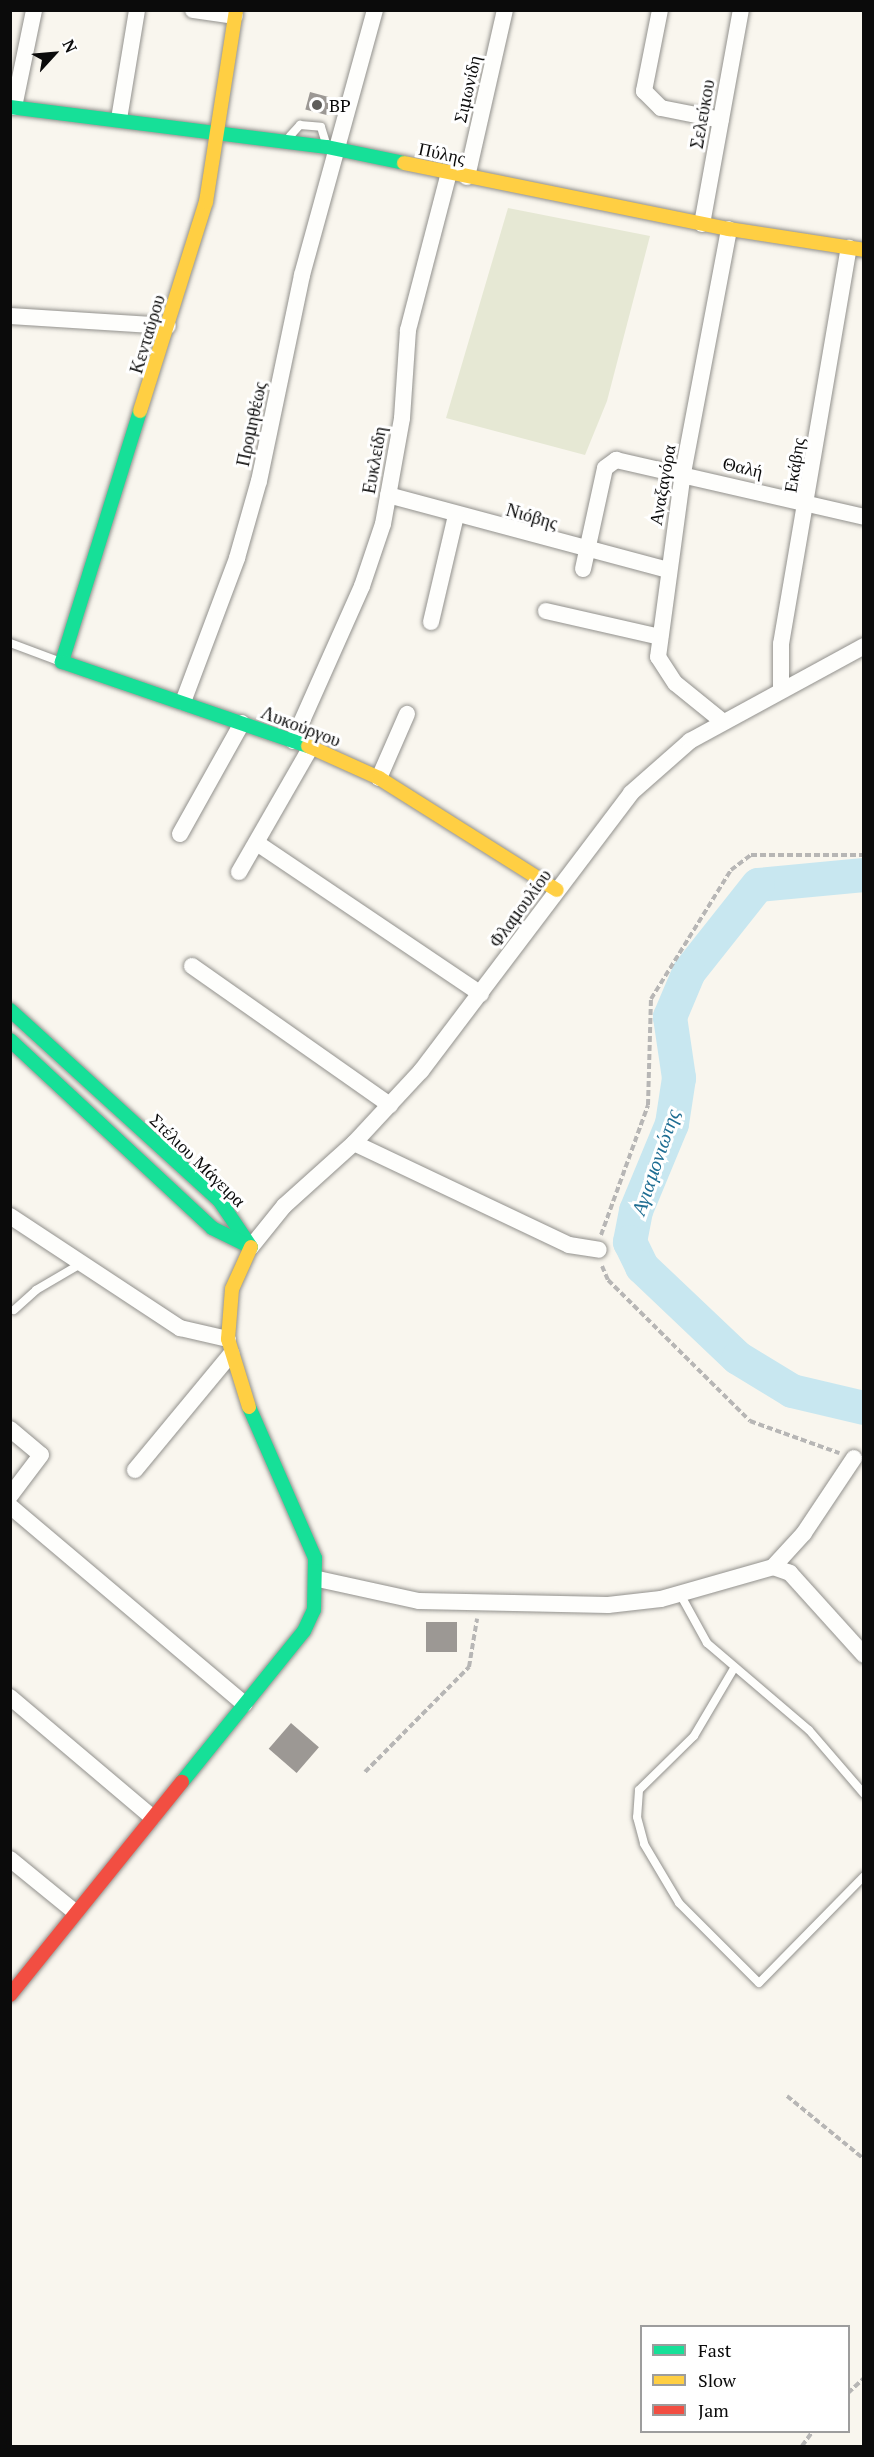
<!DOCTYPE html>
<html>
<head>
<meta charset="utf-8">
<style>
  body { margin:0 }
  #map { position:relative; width:874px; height:2457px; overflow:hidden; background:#f9f6ee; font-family:"PT Serif",serif }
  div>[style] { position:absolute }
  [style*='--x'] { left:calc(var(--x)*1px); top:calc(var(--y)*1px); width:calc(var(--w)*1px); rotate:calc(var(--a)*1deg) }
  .cemetery>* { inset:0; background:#e6e8d4 }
  .river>* { height:34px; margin:-17px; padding:0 17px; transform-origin:17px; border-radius:17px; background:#c8e7f0 }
  .building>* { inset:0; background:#9c9894; transform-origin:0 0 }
  .path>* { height:4px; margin-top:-2px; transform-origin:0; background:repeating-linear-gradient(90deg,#b7b6b5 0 6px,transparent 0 9px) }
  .roads { filter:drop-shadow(0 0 2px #92918d) drop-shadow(0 0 2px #92918d) }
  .lane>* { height:8px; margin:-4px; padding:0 4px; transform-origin:4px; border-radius:4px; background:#fefefc }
  .street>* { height:16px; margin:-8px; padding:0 8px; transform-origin:8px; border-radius:8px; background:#fefefc }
  .fast>* { height:14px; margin:-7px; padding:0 7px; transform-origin:7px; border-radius:7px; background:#16e098 }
  .slow>* { height:14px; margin:-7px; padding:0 7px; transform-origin:7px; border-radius:7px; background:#ffcf43 }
  .jam>* { height:14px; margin:-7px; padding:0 7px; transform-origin:7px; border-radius:7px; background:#f24e42 }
  .dots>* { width:16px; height:16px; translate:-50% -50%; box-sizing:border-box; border:3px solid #fff; border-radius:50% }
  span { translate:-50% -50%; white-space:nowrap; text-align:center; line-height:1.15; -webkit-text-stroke:6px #fff; paint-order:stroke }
  .street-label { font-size:18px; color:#0b0b0b }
  .poi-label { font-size:18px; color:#0b0b0b }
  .left { translate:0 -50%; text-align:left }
  .water-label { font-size:20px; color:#1e6d92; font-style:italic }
  .frame { position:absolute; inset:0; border:12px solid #0b0b0b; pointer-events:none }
  .legend { position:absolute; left:640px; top:2325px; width:210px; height:108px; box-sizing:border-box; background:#fff; border:2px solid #9d9d9d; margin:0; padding:8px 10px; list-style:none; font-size:18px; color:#0b0b0b }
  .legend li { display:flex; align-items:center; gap:12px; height:30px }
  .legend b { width:30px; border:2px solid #9d9d9d }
  .north { position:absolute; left:24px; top:24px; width:60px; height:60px; -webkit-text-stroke:4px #fff; paint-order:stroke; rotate:64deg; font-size:16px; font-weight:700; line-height:24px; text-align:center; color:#0b0b0b }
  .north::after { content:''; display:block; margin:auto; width:21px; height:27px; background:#0b0b0b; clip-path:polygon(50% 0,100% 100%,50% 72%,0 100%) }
</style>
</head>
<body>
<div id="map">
  <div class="cemetery">
    <div style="clip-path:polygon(508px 208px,650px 236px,607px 401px,585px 455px,446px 418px)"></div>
  </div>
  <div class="river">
    <div style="--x:864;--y:875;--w:106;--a:174.6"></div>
    <div style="--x:758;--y:885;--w:111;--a:128.4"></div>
    <div style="--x:689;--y:972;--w:49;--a:112.9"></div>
    <div style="--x:670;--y:1017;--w:62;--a:81.6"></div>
    <div style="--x:679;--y:1078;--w:47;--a:98.7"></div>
    <div style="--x:672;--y:1124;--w:94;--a:112.5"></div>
    <div style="--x:636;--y:1211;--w:32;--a:101"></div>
    <div style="--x:630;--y:1242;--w:28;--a:64"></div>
    <div style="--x:642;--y:1267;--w:132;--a:43.5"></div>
    <div style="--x:738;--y:1358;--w:63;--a:31.4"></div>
    <div style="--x:792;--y:1391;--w:74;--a:13.3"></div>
  </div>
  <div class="building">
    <div style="left:310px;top:92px;width:23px;height:18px;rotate:15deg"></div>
    <div style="left:426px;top:1622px;width:31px;height:30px"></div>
    <div style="left:291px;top:1723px;width:37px;height:34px;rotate:41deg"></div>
  </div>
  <div class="path">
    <div style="--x:601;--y:1235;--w:138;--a:-70.1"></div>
    <div style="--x:648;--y:1105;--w:106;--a:-88.4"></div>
    <div style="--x:651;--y:999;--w:152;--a:-58.2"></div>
    <div style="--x:731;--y:870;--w:25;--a:-37"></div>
    <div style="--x:751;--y:855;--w:113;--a:0"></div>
    <div style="--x:602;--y:1266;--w:15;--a:67"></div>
    <div style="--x:608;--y:1280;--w:200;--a:44.8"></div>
    <div style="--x:750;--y:1421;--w:95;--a:19.8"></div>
    <div style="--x:365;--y:1772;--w:148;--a:-45.3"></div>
    <div style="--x:469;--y:1667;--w:49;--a:-80.5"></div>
    <div style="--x:787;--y:2096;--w:99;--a:39.3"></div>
    <div style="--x:848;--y:2393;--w:22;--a:-43"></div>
    <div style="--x:802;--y:2446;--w:17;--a:-54"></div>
  </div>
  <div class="roads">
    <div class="lane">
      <div style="--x:290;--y:136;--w:15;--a:-48"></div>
      <div style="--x:300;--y:125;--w:21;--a:5"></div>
      <div style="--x:321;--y:127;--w:17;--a:73"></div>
      <div style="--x:10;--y:643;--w:54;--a:20.4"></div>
      <div style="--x:14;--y:1310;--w:30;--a:-42"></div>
      <div style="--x:36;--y:1290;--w:53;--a:-30.4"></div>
      <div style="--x:680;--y:1594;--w:56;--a:61.1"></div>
      <div style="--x:707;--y:1643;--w:134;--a:40.5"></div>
      <div style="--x:809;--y:1730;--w:84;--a:49.3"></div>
      <div style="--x:733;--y:1670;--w:77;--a:120.6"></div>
      <div style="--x:694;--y:1736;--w:77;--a:135.5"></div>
      <div style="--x:639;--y:1790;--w:27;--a:94"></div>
      <div style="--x:637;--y:1817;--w:28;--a:75"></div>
      <div style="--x:644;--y:1844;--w:69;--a:59.3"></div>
      <div style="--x:679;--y:1903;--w:113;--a:45"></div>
      <div style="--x:759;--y:1983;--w:150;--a:-45.5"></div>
    </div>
    <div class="street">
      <div style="--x:193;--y:10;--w:42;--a:8.1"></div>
      <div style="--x:660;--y:10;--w:83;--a:101.2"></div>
      <div style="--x:644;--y:91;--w:24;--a:45"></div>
      <div style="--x:661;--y:108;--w:61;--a:11.3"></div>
      <div style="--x:14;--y:107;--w:99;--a:-78.3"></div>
      <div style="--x:119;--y:119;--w:110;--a:-80.6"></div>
      <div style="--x:467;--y:177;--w:171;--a:-77.2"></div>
      <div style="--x:702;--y:224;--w:218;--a:-79.7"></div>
      <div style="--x:10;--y:316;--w:158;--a:3.6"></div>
      <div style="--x:388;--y:495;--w:289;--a:15"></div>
      <div style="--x:583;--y:569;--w:103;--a:-77.7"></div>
      <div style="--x:605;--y:468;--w:14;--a:-36"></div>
      <div style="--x:616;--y:460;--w:254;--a:12.9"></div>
      <div style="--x:546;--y:611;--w:117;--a:12.8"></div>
      <div style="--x:431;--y:622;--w:110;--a:-76.8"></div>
      <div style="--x:781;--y:688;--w:44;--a:-90"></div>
      <div style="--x:781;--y:644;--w:402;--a:-80.3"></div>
      <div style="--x:183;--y:702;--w:154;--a:-69.4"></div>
      <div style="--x:237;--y:558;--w:80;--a:-74.1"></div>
      <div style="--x:259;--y:481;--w:210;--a:-78.2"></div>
      <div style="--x:302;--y:275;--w:275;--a:-74.6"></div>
      <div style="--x:722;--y:721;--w:60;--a:-141"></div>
      <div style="--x:675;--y:683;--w:31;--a:-123"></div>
      <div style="--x:658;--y:657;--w:186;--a:-82.3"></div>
      <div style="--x:683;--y:473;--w:248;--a:-79.3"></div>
      <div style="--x:293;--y:741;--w:170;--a:-66"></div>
      <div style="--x:362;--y:586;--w:65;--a:-71.3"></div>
      <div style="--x:383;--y:524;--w:108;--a:-79.8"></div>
      <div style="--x:402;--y:418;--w:88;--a:-86.1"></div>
      <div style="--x:408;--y:330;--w:162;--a:-75.4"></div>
      <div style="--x:379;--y:778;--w:70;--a:-66.4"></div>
      <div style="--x:180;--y:834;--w:127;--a:-60.8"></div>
      <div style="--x:257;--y:843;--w:270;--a:34"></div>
      <div style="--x:239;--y:872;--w:144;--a:-60.1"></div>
      <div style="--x:192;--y:966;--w:242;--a:35.1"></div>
      <div style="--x:354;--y:1143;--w:238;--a:25.4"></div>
      <div style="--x:569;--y:1245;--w:30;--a:9"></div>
      <div style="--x:10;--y:1216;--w:204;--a:33.4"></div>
      <div style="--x:180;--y:1328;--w:49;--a:12.9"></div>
      <div style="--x:251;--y:1247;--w:53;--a:-51.2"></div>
      <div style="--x:284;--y:1206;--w:94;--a:-42"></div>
      <div style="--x:354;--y:1143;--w:98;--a:-47.1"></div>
      <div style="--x:421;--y:1071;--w:348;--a:-52.9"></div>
      <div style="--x:631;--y:793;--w:79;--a:-41.4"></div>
      <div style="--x:690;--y:741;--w:198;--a:-28.6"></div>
      <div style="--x:10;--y:1429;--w:40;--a:40"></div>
      <div style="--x:41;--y:1455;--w:51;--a:127.1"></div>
      <div style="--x:135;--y:1470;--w:151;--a:-50.4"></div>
      <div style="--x:10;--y:1506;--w:307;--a:40.2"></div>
      <div style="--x:773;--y:1567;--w:46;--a:-47.6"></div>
      <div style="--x:804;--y:1533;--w:90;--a:-56.3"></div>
      <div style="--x:318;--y:1579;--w:103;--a:12.3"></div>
      <div style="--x:419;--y:1601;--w:189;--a:1.2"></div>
      <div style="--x:608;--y:1605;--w:53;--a:-6.5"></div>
      <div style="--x:661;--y:1599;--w:116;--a:-15.9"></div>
      <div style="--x:773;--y:1567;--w:18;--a:19"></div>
      <div style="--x:790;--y:1573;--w:110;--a:47.9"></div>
      <div style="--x:10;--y:1697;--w:186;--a:40.2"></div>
      <div style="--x:10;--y:1859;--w:84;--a:39.2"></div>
    </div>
    <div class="fast">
      <div style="--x:10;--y:107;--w:320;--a:7.2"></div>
      <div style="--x:327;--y:147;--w:79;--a:11.7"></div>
      <div style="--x:140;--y:411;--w:263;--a:107.3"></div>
      <div style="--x:62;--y:662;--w:260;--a:18.9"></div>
      <div style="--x:10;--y:1010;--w:282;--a:42.3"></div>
      <div style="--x:219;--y:1200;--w:57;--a:55.8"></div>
      <div style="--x:10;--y:1040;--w:276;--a:42.9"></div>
      <div style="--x:212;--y:1228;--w:43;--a:26"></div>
      <div style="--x:182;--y:1782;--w:194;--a:-51.1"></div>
      <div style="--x:304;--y:1631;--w:23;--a:-65"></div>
      <div style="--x:314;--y:1610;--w:52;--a:-88.9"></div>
      <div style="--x:315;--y:1558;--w:165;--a:-113.6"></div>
    </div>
    <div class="slow">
      <div style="--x:404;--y:163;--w:332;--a:11.5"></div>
      <div style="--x:729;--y:229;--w:137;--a:8.8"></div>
      <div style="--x:140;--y:411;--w:219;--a:-72.5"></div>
      <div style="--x:206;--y:202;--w:194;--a:-81.1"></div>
      <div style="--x:308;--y:746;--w:78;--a:24.3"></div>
      <div style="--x:379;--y:778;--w:210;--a:32.2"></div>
      <div style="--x:249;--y:1407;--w:71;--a:-107.2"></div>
      <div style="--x:228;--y:1339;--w:50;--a:-85.4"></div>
      <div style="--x:232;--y:1289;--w:46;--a:-65.7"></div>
    </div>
    <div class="jam">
      <div style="--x:10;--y:1995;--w:274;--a:-51.1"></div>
    </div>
  </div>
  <div class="dots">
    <div style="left:317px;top:105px;background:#5e5d5a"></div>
  </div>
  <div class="street-label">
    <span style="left:467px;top:89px;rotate:-77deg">Σιμωνίδη</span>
    <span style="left:702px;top:114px;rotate:-80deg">Σελεύκου</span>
    <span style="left:442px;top:153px;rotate:12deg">Πύλης</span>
    <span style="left:147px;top:334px;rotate:-73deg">Κενταύρου</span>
    <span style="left:251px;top:424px;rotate:-78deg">Προμηθέως</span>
    <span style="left:374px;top:460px;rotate:-80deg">Ευκλείδη</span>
    <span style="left:794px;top:465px;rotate:-81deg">Εκάβης</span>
    <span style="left:743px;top:467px;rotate:13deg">Θαλή</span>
    <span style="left:662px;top:485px;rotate:-80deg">Αναξαγόρα</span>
    <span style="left:532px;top:516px;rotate:16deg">Νιόβης</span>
    <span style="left:301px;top:726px;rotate:21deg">Λυκούργου</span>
    <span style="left:520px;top:908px;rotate:-54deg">Φλαμουλίου</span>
    <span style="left:198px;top:1160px;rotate:44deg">Στέλιου Μάγειρα</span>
  </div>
  <div class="poi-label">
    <span class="left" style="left:329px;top:105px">BP</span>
  </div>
  <div class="water-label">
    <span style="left:655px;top:1162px;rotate:-71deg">Αγιαμονιώτης</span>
  </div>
  <div class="frame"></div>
  <ul class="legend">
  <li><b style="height:8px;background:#16e098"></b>Fast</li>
  <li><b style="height:8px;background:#ffcf43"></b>Slow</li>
  <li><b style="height:8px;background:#f24e42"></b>Jam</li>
  </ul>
  <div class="north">N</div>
</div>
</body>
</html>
